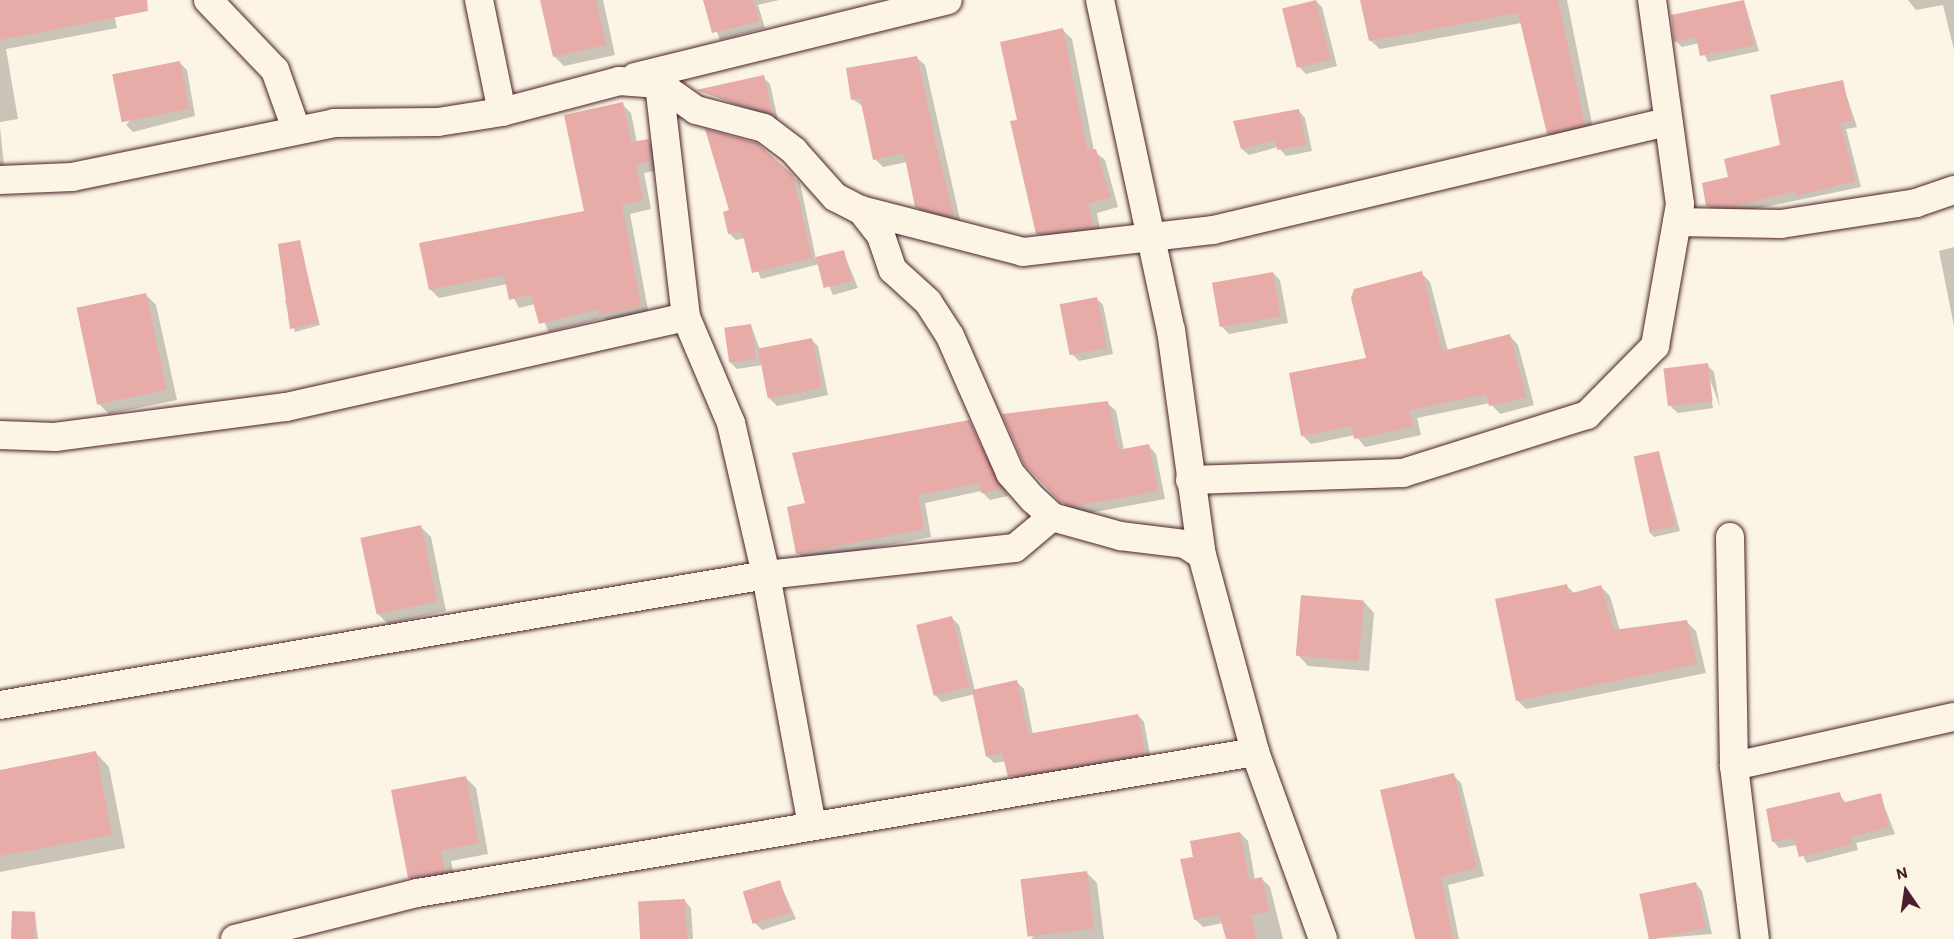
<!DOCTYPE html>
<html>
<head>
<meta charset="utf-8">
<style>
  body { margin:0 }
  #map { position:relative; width:1954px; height:939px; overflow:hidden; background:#fcf5e5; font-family:Itim,sans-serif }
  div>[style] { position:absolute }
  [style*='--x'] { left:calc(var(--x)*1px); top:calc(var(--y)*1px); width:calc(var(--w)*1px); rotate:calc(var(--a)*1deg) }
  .shadow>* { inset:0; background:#0003 }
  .building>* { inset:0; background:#e7aca8; transform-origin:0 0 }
  .roads { filter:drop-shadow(0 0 2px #4a1f2b) drop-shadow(0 0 2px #4a1f2b) }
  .minor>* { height:28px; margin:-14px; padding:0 14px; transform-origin:14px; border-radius:14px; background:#fcf5e5 }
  span { translate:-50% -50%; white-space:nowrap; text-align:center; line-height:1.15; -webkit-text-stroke:4.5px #fcf5e5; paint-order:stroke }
  .north { position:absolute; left:1876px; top:861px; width:60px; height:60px; -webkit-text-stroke:4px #fcf5e5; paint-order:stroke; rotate:347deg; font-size:16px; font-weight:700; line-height:24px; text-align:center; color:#4a1f2b }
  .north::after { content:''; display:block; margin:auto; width:21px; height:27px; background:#4a1f2b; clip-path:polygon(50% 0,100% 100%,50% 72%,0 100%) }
</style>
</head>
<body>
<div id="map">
  <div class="shadow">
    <div style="clip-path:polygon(0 0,111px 0,117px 28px,6px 49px,18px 119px,0 122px)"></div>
    <div style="clip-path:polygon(541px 0,603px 0,615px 55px,564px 66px,554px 56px)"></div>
    <div style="clip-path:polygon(705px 0,779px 0,758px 5px,765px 28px,720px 40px)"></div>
    <div style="clip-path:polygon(1315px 0,1322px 7px,1337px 66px,1306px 74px,1299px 67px)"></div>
    <div style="clip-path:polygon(1362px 0,1567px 0,1594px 134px,1558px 143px,1548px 133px,1521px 23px,1380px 49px,1370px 40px)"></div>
    <div style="clip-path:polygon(1908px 0,1954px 0,1954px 50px,1943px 5px,1916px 10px)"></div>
    <div style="clip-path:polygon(1744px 1px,1759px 51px,1708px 62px,1699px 43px,1682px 47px,1676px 41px)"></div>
    <div style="clip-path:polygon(1063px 30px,1072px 39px,1094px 151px,1105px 160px,1118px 207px,1097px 213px,1101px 236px,1047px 243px,1038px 233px,1018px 121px)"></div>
    <div style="clip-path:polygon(916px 57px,925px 65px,961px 224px,925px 215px,916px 206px,907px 162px,883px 167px,875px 159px,864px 107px,852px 99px)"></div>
    <div style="clip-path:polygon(180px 63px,187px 70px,195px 116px,133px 132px,126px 125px)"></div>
    <div style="clip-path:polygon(763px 77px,770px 84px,778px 120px,699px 91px)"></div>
    <div style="clip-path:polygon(1842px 82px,1857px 127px,1846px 129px,1861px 187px,1740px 212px,1714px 212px,1708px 205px,1782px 146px)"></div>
    <div style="clip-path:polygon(622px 104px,631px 113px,637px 143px,648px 141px,657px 150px,659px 170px,644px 173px,651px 209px,630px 214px,649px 315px,609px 323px,604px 318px,549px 332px,535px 304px,519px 308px,507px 284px,439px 298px,430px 289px,586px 212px)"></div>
    <div style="clip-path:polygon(1299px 111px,1305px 118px,1312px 151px,1286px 156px,1278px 147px,1249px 155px,1242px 149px)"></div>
    <div style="clip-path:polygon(0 127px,4px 165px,0 166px)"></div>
    <div style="clip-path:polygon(792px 176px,800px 183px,816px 259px,843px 251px,858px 288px,833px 295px,819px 264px,761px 279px,745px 238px,736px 240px,729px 233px)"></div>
    <div style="clip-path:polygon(299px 242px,320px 325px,295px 332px,285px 301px,289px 299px)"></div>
    <div style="clip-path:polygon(1954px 247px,1954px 326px,1939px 251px)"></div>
    <div style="clip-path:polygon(1273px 273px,1280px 280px,1288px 323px,1229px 334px,1222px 327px)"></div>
    <div style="clip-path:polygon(1421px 273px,1430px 282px,1448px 351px,1510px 336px,1518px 345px,1534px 405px,1500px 414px,1490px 403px,1417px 418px,1421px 435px,1365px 447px,1355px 435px,1311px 444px,1302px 435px,1368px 359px)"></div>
    <div style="clip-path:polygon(146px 295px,156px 305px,177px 400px,109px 414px,99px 404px)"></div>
    <div style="clip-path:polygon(1096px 298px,1103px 305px,1113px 354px,1079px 361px,1072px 354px)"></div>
    <div style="clip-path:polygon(751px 325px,760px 350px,811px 339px,818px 346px,828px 395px,777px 406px,770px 399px,763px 365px,737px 369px,730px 362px)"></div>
    <div style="clip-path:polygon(1707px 365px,1714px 372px,1720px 407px,1707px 371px,1713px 408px,1678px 413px,1671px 407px)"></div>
    <div style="clip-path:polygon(1107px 403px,1116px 411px,1124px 450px,1148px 445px,1156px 454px,1165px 499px,1084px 514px,1070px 510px,1025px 463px)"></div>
    <div style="clip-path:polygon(968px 422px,1008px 496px,990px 500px,981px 491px,925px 503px,931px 537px,806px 561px,798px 553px,807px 505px)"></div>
    <div style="clip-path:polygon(1659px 453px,1680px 531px,1654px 537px,1649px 532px)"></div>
    <div style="clip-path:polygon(421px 527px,431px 537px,446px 611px,388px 624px,377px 613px)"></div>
    <div style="clip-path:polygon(1567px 586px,1575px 594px,1601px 587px,1610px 596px,1620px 631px,1686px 621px,1696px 631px,1706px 673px,1526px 709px,1517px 700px)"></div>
    <div style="clip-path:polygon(1364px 602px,1374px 613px,1369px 671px,1308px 666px,1298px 655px)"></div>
    <div style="clip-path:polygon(952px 618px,959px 625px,975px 691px,1017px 682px,1024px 689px,1033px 735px,1138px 715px,1144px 722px,1151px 760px,1016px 783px,1006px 761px,994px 763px,987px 756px,975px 694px,942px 702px,935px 695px)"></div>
    <div style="clip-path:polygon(96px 753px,109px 767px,125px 848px,0 872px,0 771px)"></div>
    <div style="clip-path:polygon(1453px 775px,1461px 783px,1484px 876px,1448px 885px,1459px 939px,1416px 939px)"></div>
    <div style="clip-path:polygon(465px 777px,476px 788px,488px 854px,451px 861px,455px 882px,420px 888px,410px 877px)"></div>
    <div style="clip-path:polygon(1839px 794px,1846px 803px,1880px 795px,1895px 834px,1856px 843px,1858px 850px,1807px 863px,1797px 845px,1779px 848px,1773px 841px)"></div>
    <div style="clip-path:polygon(1240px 833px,1248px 841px,1255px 880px,1262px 879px,1270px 887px,1283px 939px,1228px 939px,1223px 923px,1203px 927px,1195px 919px,1195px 858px)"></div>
    <div style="clip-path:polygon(1086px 872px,1097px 883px,1104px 939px,1031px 939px)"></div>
    <div style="clip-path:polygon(779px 881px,796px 919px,762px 930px,755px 923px)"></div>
    <div style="clip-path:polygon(1696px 884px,1702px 891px,1712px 934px,1650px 939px)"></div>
    <div style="clip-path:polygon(685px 901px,691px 908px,693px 939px,641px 939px)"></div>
    <div style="clip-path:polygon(35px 913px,38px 939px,13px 939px)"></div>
  </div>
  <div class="building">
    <div style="clip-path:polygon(0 0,147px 0,148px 11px,0 40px)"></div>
    <div style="clip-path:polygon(540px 0,596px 0,606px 45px,553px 57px)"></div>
    <div style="clip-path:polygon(703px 0,753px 0,759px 21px,712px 33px)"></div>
    <div style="left:1316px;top:0;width:61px;height:35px;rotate:76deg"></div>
    <div style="clip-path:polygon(1360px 0,1558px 0,1585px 125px,1547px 134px,1518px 13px,1369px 41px)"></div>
    <div style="clip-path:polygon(1744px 0,1754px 45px,1700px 56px,1696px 37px,1674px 42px,1671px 15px)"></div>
    <div style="clip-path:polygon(1063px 28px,1087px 150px,1096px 149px,1110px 197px,1088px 204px,1093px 227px,1036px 234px,1010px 121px,1017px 120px,1000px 42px)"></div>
    <div style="clip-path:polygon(917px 56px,938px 153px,954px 217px,915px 207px,904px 153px,873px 160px,860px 98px,851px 100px,846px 68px)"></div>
    <div style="left:180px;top:61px;width:49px;height:69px;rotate:79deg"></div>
    <div style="clip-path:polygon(764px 75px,772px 114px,696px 90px)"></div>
    <div style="clip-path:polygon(1843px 80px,1852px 121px,1840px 123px,1855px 181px,1796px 196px,1795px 191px,1733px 207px,1706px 206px,1702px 183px,1728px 177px,1724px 159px,1780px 145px,1770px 95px)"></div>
    <div style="clip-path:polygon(623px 102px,631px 142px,649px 139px,651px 161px,636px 165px,643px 200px,622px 205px,641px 306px,599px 315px,598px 309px,539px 324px,531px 295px,509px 300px,504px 275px,429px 290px,419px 243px,584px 211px,564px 115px)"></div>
    <div style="clip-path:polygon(1299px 109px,1306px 144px,1277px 150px,1276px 140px,1241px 149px,1233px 121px)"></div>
    <div style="clip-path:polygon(705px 129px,757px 143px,793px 175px,812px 258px,752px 273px,742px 231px,728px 234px,723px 212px,729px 210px)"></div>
    <div style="clip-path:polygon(300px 240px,318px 322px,290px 329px,278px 244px)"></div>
    <div style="left:844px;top:250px;width:32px;height:29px;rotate:76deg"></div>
    <div style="clip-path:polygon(1422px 271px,1442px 351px,1510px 334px,1526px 397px,1489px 406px,1486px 394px,1409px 410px,1413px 427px,1354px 439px,1352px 426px,1301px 436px,1289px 373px,1366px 358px,1351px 298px,1354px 289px)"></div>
    <div style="left:1273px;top:272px;width:45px;height:62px;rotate:80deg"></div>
    <div style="left:146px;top:293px;width:99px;height:71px;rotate:78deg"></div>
    <div style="left:1097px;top:297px;width:52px;height:38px;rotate:79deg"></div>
    <div style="left:751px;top:324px;width:35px;height:27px;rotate:82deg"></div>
    <div style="left:812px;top:338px;width:51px;height:55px;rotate:79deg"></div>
    <div style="left:1708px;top:363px;width:38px;height:45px;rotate:83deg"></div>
    <div style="clip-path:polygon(1108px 401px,1118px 450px,1149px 444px,1158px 491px,1075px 506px,1060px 502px,1024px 464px,1002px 414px)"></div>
    <div style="clip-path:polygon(969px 420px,1002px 489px,981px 493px,979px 483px,918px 495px,924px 529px,796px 554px,787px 507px,805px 503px,792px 453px)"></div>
    <div style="left:1659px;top:451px;width:77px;height:26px;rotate:78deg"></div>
    <div style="left:421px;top:525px;width:78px;height:62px;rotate:78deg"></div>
    <div style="clip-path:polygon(1567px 584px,1569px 594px,1601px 585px,1614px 630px,1687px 620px,1697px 664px,1516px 701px,1495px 599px)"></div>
    <div style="left:1301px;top:595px;width:63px;height:61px;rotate:5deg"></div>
    <div style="left:952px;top:616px;width:73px;height:37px;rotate:76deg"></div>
    <div style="clip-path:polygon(1017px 680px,1028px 734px,1138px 714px,1145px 754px,1008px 777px,1002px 753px,986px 757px,972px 690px)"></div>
    <div style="clip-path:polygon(96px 751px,112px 835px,0 856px,0 770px)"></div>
    <div style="clip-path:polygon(1454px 773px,1477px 868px,1441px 877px,1453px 939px,1415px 939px,1380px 790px)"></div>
    <div style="clip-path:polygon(466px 776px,479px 843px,441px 851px,445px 872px,408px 878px,391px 790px)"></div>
    <div style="clip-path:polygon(1840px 792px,1842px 803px,1881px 793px,1889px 827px,1850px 837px,1852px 844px,1799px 857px,1794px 838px,1772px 842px,1766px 809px)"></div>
    <div style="clip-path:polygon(1240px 832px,1249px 880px,1262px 877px,1269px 911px,1251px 915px,1257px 939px,1226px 939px,1219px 914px,1194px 920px,1180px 859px,1193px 857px,1190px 841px)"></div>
    <div style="left:1087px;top:871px;width:58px;height:67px;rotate:83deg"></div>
    <div style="left:780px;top:880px;width:34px;height:39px;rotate:73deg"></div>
    <div style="left:1696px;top:882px;width:47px;height:58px;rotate:78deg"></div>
    <div style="left:685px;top:899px;width:40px;height:47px;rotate:87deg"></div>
    <div style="left:12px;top:911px;width:23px;height:28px;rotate:2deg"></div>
  </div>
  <div class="roads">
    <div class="minor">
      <div style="--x:208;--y:0;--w:97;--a:46.3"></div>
      <div style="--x:275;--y:70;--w:63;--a:70.4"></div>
      <div style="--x:479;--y:0;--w:114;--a:78.4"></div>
      <div style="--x:1100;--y:0;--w:338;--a:77.9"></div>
      <div style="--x:1171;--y:330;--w:227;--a:82.2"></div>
      <div style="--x:635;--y:77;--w:322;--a:-13.8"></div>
      <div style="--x:659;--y:84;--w:235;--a:83.4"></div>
      <div style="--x:686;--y:317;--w:115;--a:67"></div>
      <div style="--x:731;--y:423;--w:156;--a:77"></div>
      <div style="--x:766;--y:575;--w:255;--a:79.6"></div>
      <div style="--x:0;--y:180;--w:72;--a:-2.4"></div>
      <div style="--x:72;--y:177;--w:268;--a:-11.6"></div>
      <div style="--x:334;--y:123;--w:104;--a:-0.6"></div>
      <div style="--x:438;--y:122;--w:65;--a:-8.9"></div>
      <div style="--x:502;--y:112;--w:121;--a:-14.8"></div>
      <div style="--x:619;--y:81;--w:40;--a:4.3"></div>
      <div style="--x:659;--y:84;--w:45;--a:35.1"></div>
      <div style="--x:696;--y:110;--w:70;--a:14.8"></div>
      <div style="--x:764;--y:128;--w:38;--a:37"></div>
      <div style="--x:794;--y:151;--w:62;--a:48.3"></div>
      <div style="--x:835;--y:197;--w:29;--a:27"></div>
      <div style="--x:861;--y:210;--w:33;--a:52"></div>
      <div style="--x:881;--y:236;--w:36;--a:71"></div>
      <div style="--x:893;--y:270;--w:47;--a:42.4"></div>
      <div style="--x:928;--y:302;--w:40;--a:57.1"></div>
      <div style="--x:950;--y:336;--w:150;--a:66.3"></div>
      <div style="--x:1010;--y:473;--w:35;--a:49"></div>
      <div style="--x:1033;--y:499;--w:26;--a:43"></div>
      <div style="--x:1052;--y:517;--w:71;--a:15.6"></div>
      <div style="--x:1120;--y:536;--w:65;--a:7"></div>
      <div style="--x:1185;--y:544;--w:20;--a:33"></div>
      <div style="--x:1202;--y:555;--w:204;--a:74.9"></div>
      <div style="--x:1255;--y:752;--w:199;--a:70"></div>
      <div style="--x:861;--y:210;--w:167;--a:14.5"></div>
      <div style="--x:1023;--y:252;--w:191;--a:-6.6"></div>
      <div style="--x:1213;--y:230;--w:468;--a:-13.4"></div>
      <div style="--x:1677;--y:222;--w:104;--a:1.1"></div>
      <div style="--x:1781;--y:224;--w:137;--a:-8.8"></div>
      <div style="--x:1916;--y:203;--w:40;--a:-18.9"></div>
      <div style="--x:0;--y:435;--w:55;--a:2.1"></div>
      <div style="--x:55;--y:437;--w:233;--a:-7.4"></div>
      <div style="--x:286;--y:407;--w:410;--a:-12.7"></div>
      <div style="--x:1190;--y:480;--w:213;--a:-1.9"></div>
      <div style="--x:1403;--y:473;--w:193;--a:-17.5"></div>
      <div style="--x:1587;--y:415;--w:97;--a:-45.4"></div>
      <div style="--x:1655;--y:346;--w:144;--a:-80"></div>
      <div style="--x:1680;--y:204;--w:206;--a:-97.8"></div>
      <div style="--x:1730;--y:537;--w:229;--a:89"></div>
      <div style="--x:1734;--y:766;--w:174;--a:83.1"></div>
      <div style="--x:0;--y:705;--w:777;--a:-9.63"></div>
      <div style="--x:766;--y:575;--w:250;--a:-6.2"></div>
      <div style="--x:1015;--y:548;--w:48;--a:-40"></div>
      <div style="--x:1734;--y:766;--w:225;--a:-12.6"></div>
      <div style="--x:235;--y:939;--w:188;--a:-14.2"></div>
      <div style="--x:417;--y:893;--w:850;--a:-9.55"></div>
    </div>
  </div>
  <div class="north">N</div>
</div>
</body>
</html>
